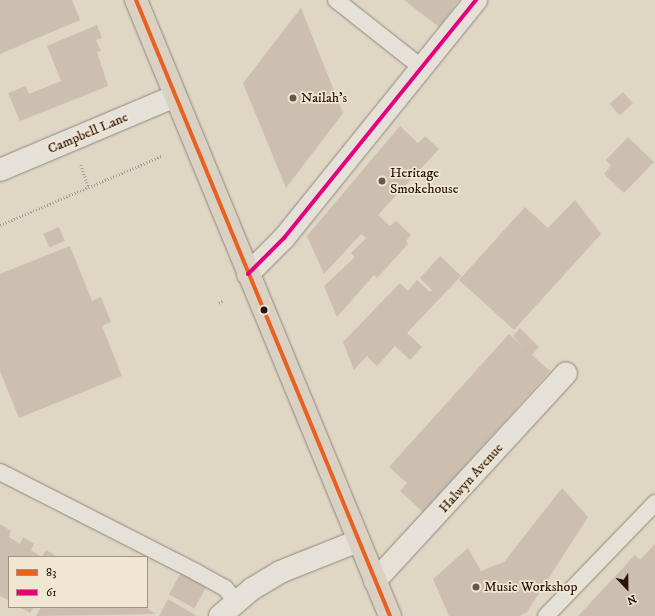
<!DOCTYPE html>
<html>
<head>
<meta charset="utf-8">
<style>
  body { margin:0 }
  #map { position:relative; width:655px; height:616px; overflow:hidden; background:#dfd6c4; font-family:"IM FELL DW Pica",serif }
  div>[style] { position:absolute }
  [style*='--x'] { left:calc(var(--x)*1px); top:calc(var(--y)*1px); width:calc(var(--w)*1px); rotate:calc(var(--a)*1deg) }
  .building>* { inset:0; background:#ccbfb0; transform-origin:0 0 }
  .path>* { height:2.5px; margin-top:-1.25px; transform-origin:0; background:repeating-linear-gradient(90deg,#a29b94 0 1px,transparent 0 3px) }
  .roads { filter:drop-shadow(0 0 1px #8f877b) drop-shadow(0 0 1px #8f877b) }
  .lane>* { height:16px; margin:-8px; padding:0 8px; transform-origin:8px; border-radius:8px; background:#e6e1d8 }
  .street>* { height:22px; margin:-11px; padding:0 11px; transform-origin:11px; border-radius:11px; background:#e6e1d8 }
  .primary>* { height:22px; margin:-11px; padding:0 11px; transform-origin:11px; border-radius:11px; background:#dad1c3 }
  .bus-1>* { height:4px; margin:-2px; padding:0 2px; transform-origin:2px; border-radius:2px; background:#e86121 }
  .bus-2>* { height:4px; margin:-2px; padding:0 2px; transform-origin:2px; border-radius:2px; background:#e5007d }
  .dots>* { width:11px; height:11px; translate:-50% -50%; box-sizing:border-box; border:2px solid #f1e6d2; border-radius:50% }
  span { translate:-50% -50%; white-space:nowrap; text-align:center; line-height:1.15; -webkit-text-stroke:3.5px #f1e6d2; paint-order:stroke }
  .poi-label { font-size:14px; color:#291307 }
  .left { translate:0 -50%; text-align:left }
  .street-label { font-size:14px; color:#291307 }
  .legend { position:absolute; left:8px; top:556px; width:140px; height:52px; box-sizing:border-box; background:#f1e6d2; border:1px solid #a19281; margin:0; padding:5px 7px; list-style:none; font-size:12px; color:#291307 }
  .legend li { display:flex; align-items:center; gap:8px; height:20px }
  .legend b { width:20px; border:1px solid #a19281 }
  .north { position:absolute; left:607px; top:568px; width:40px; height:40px; -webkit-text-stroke:3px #f1e6d2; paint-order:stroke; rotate:158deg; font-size:11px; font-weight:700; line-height:16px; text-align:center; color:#291307 }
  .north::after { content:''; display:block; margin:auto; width:14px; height:18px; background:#291307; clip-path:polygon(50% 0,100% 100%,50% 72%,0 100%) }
</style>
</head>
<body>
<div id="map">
  <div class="building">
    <div style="clip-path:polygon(0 0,72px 0,80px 20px,0 54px)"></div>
    <div style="clip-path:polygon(404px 0,459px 0,439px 27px)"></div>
    <div style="clip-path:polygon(301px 8px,343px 113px,286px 188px,243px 83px)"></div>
    <div style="clip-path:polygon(97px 25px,102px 38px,96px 40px,101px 51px,97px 52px,108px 86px,20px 121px,8px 93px,26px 86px,29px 94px,61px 81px,47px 46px)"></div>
    <div style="left:623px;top:92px;width:15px;height:18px;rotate:48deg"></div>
    <div style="clip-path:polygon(400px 126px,418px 143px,425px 136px,439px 149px,378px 215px,390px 226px,396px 221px,411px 235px,406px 241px,408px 244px,377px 278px,374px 275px,337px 317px,324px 286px,355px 257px,351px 253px,366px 238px,361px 234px,324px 274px,307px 236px)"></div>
    <div style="clip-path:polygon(628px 137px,654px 162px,624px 193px,604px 174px,611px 166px,606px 160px)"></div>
    <div style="clip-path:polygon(575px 200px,601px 234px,514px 330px,459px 280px,525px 207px,548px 228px)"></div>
    <div style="left:59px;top:227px;width:15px;height:17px;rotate:67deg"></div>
    <div style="clip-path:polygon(70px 246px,92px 301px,101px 297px,111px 322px,102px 326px,122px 376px,19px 418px,0 371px,0 274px)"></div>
    <div style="clip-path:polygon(440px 256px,461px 276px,407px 333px,422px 347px,410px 360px,395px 346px,377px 366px,367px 356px,354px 370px,343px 342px,400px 283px,408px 291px,417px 280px,430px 292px,432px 290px,420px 278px)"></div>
    <div style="clip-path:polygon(520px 328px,539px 347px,532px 355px,550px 371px,423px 512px,400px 491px,407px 483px,389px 467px,509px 334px,524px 348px,513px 336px)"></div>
    <div style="clip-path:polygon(562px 488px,588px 517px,527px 612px,520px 616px,449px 616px,433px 579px,468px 548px,481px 571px,504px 562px)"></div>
    <div style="clip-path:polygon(0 524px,11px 531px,9px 537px,20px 544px,23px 537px,34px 544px,31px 550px,42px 557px,46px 550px,55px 555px,54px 557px,9px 557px,8px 600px,0 596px)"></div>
    <div style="clip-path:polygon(655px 544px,655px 616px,578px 616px,635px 555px,640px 560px)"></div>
    <div style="left:183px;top:569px;width:29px;height:29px;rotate:29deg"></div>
    <div style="clip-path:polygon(168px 599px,197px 616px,159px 616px)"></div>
    <div style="clip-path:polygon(19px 607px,34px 607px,30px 613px)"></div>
    <div style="clip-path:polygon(41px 607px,145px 607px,156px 614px,36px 616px)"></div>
  </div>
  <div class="path">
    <div style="--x:81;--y:165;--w:24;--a:71"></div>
    <div style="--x:0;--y:225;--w:176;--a:-23.1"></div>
    <div style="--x:219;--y:303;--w:4;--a:-34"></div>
  </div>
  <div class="roads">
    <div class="lane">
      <div style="--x:336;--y:0;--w:110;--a:38.3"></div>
      <div style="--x:0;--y:472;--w:220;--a:27"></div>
      <div style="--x:196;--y:572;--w:33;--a:29"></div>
      <div style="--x:225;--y:588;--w:17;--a:50"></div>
      <div style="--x:546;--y:616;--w:157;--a:-46"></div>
    </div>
    <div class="street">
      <div style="--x:0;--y:170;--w:190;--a:-22.9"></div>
      <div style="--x:248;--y:274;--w:51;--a:-45"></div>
      <div style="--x:284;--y:238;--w:306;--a:-51.1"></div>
      <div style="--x:375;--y:581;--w:282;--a:-47.4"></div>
      <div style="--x:220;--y:616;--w:42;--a:-40.2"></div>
      <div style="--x:252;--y:589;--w:33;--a:-31"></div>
      <div style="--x:280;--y:572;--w:84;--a:-21.7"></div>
    </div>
    <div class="primary">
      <div style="--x:136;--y:0;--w:666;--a:67.59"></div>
    </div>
  </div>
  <div class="bus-1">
    <div style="--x:136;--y:0;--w:666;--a:67.59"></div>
  </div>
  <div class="bus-2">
    <div style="--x:248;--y:274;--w:51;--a:-45"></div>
    <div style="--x:284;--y:238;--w:306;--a:-51.1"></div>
  </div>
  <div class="dots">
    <div style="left:293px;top:98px;background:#695749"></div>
    <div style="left:382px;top:181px;background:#695749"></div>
    <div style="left:264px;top:310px;background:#291307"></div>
    <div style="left:476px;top:587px;background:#695749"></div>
  </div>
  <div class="poi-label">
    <span class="left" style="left:301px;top:98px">Nailah’s</span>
    <span class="left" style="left:390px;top:181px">Heritage<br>Smokehouse</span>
    <span class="left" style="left:484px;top:587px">Music Workshop</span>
  </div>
  <div class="street-label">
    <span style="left:88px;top:133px;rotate:-23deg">Campbell Lane</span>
    <span style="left:471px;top:478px;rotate:-48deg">Halwyn Avenue</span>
  </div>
  <ul class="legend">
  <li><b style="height:5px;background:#e86121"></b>83</li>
  <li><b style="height:5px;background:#e5007d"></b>61</li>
  </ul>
  <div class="north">N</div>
</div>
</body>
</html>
